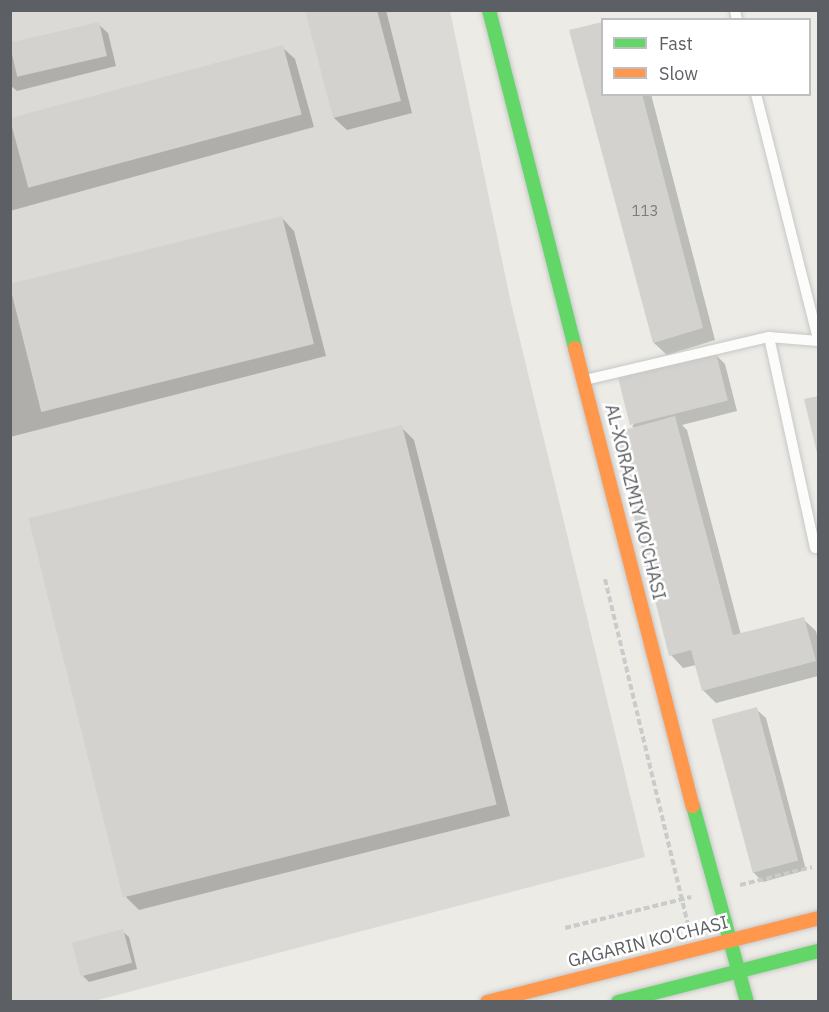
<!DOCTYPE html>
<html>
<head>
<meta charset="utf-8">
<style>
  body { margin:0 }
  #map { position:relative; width:829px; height:1012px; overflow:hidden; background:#ecebe6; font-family:"IBM Plex Sans",sans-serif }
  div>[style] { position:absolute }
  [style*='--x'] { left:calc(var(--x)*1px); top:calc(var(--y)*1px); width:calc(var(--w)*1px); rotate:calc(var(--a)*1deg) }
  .industrial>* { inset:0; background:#dcdad6 }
  .shadow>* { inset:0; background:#0003 }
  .building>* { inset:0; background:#d3d2cf; transform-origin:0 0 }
  .path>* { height:4px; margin-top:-2px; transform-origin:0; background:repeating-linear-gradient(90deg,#c9ccca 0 6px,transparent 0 9px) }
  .roads { filter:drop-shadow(0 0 2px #c7c7c7) drop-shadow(0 0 2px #c7c7c7) }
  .lane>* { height:10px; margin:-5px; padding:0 5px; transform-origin:5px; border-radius:5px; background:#fcfcfb }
  .fast>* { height:14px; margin:-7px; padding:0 7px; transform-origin:7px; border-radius:7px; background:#63d668 }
  .slow>* { height:14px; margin:-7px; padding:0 7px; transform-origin:7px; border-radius:7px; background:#ff974d }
  span { translate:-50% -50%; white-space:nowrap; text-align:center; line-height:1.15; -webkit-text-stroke:5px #fff; paint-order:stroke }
  .number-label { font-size:15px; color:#7b7d80 }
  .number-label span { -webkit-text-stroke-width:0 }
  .street-label { font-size:18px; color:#5c5f64 }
  .frame { position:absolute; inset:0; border:12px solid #5c5f64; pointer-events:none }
  .legend { position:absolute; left:601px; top:18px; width:210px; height:78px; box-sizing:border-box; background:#fff; border:2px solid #bebfc1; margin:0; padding:8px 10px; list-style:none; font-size:18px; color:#5c5f64 }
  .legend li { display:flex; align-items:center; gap:12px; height:30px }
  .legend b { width:30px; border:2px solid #bebfc1 }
</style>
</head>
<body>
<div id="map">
  <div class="industrial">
    <div style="clip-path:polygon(10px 11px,450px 11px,511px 303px,645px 857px,94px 1001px,11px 1001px)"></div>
  </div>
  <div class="shadow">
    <div style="clip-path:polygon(306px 10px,386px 10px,412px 113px,347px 130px,334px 118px)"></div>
    <div style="clip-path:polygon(98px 24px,108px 33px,116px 66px,17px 91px,10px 85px,10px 46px)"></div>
    <div style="clip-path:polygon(602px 24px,602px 94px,651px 94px,715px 340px,667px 355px,654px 343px,571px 31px)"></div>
    <div style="clip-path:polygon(282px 47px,295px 59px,314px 127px,10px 211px,10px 122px)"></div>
    <div style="clip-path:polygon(282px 218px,294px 231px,326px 356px,10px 437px,10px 288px)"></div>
    <div style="clip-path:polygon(715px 354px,725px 364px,737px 411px,682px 425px,687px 430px,741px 635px,803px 619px,816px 631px,818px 640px,818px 676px,716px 703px,703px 690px,696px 665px,683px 668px,671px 655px,635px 428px,632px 426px)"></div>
    <div style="clip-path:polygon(818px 398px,818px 454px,806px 400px)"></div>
    <div style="clip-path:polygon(401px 427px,414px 440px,510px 816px,139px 910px,126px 897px)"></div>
    <div style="clip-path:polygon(756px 709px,766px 718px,806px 870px,763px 882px,753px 872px)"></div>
    <div style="clip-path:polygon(122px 931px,129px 937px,137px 969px,89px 982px,82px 975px)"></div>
  </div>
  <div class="building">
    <div style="clip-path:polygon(305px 10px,377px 10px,401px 101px,333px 118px)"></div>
    <div style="left:99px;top:22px;width:35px;height:92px;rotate:77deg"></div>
    <div style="clip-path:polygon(602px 22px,602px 94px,642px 94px,703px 328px,653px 343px,569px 30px)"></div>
    <div style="left:283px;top:45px;width:72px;height:283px;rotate:75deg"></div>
    <div style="left:282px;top:216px;width:132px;height:281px;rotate:76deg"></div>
    <div style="left:716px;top:353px;width:49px;height:101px;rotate:76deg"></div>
    <div style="clip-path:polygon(818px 396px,818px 457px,804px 399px)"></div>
    <div style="clip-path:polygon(675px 416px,733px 635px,804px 617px,816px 661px,702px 691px,691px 650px,669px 656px,613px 433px)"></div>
    <div style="left:402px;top:425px;width:391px;height:385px;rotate:76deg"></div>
    <div style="left:757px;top:707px;width:159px;height:47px;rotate:75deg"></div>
    <div style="left:123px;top:929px;width:35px;height:53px;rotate:75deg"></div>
  </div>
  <div class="path">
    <div style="--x:605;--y:579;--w:356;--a:76.5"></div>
    <div style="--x:740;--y:885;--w:74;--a:-14"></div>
    <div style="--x:565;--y:928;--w:130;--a:-13.8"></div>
  </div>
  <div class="roads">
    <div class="lane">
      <div style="--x:735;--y:10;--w:10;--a:79"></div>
      <div style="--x:756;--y:94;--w:253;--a:75.8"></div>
      <div style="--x:769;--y:337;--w:216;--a:77.7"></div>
      <div style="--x:585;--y:380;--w:189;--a:-13.2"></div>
      <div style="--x:769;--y:337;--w:49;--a:4.7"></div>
    </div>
    <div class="fast">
      <div style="--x:489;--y:10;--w:349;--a:75.7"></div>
      <div style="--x:693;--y:806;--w:203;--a:74.6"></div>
      <div style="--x:618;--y:1002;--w:206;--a:-14.3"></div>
    </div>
    <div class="slow">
      <div style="--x:575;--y:348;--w:473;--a:75.6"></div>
      <div style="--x:487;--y:1002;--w:341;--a:-14.2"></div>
    </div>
  </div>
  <div class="number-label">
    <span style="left:645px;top:211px">113</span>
  </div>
  <div class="street-label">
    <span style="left:635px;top:502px;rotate:76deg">AL-XORAZMIY KO'CHASI</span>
    <span style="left:648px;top:942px;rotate:-14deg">GAGARIN KO'CHASI</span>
  </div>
  <div class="frame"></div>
  <ul class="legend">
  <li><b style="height:8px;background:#63d668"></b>Fast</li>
  <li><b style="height:8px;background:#ff974d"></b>Slow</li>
  </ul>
</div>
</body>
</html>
